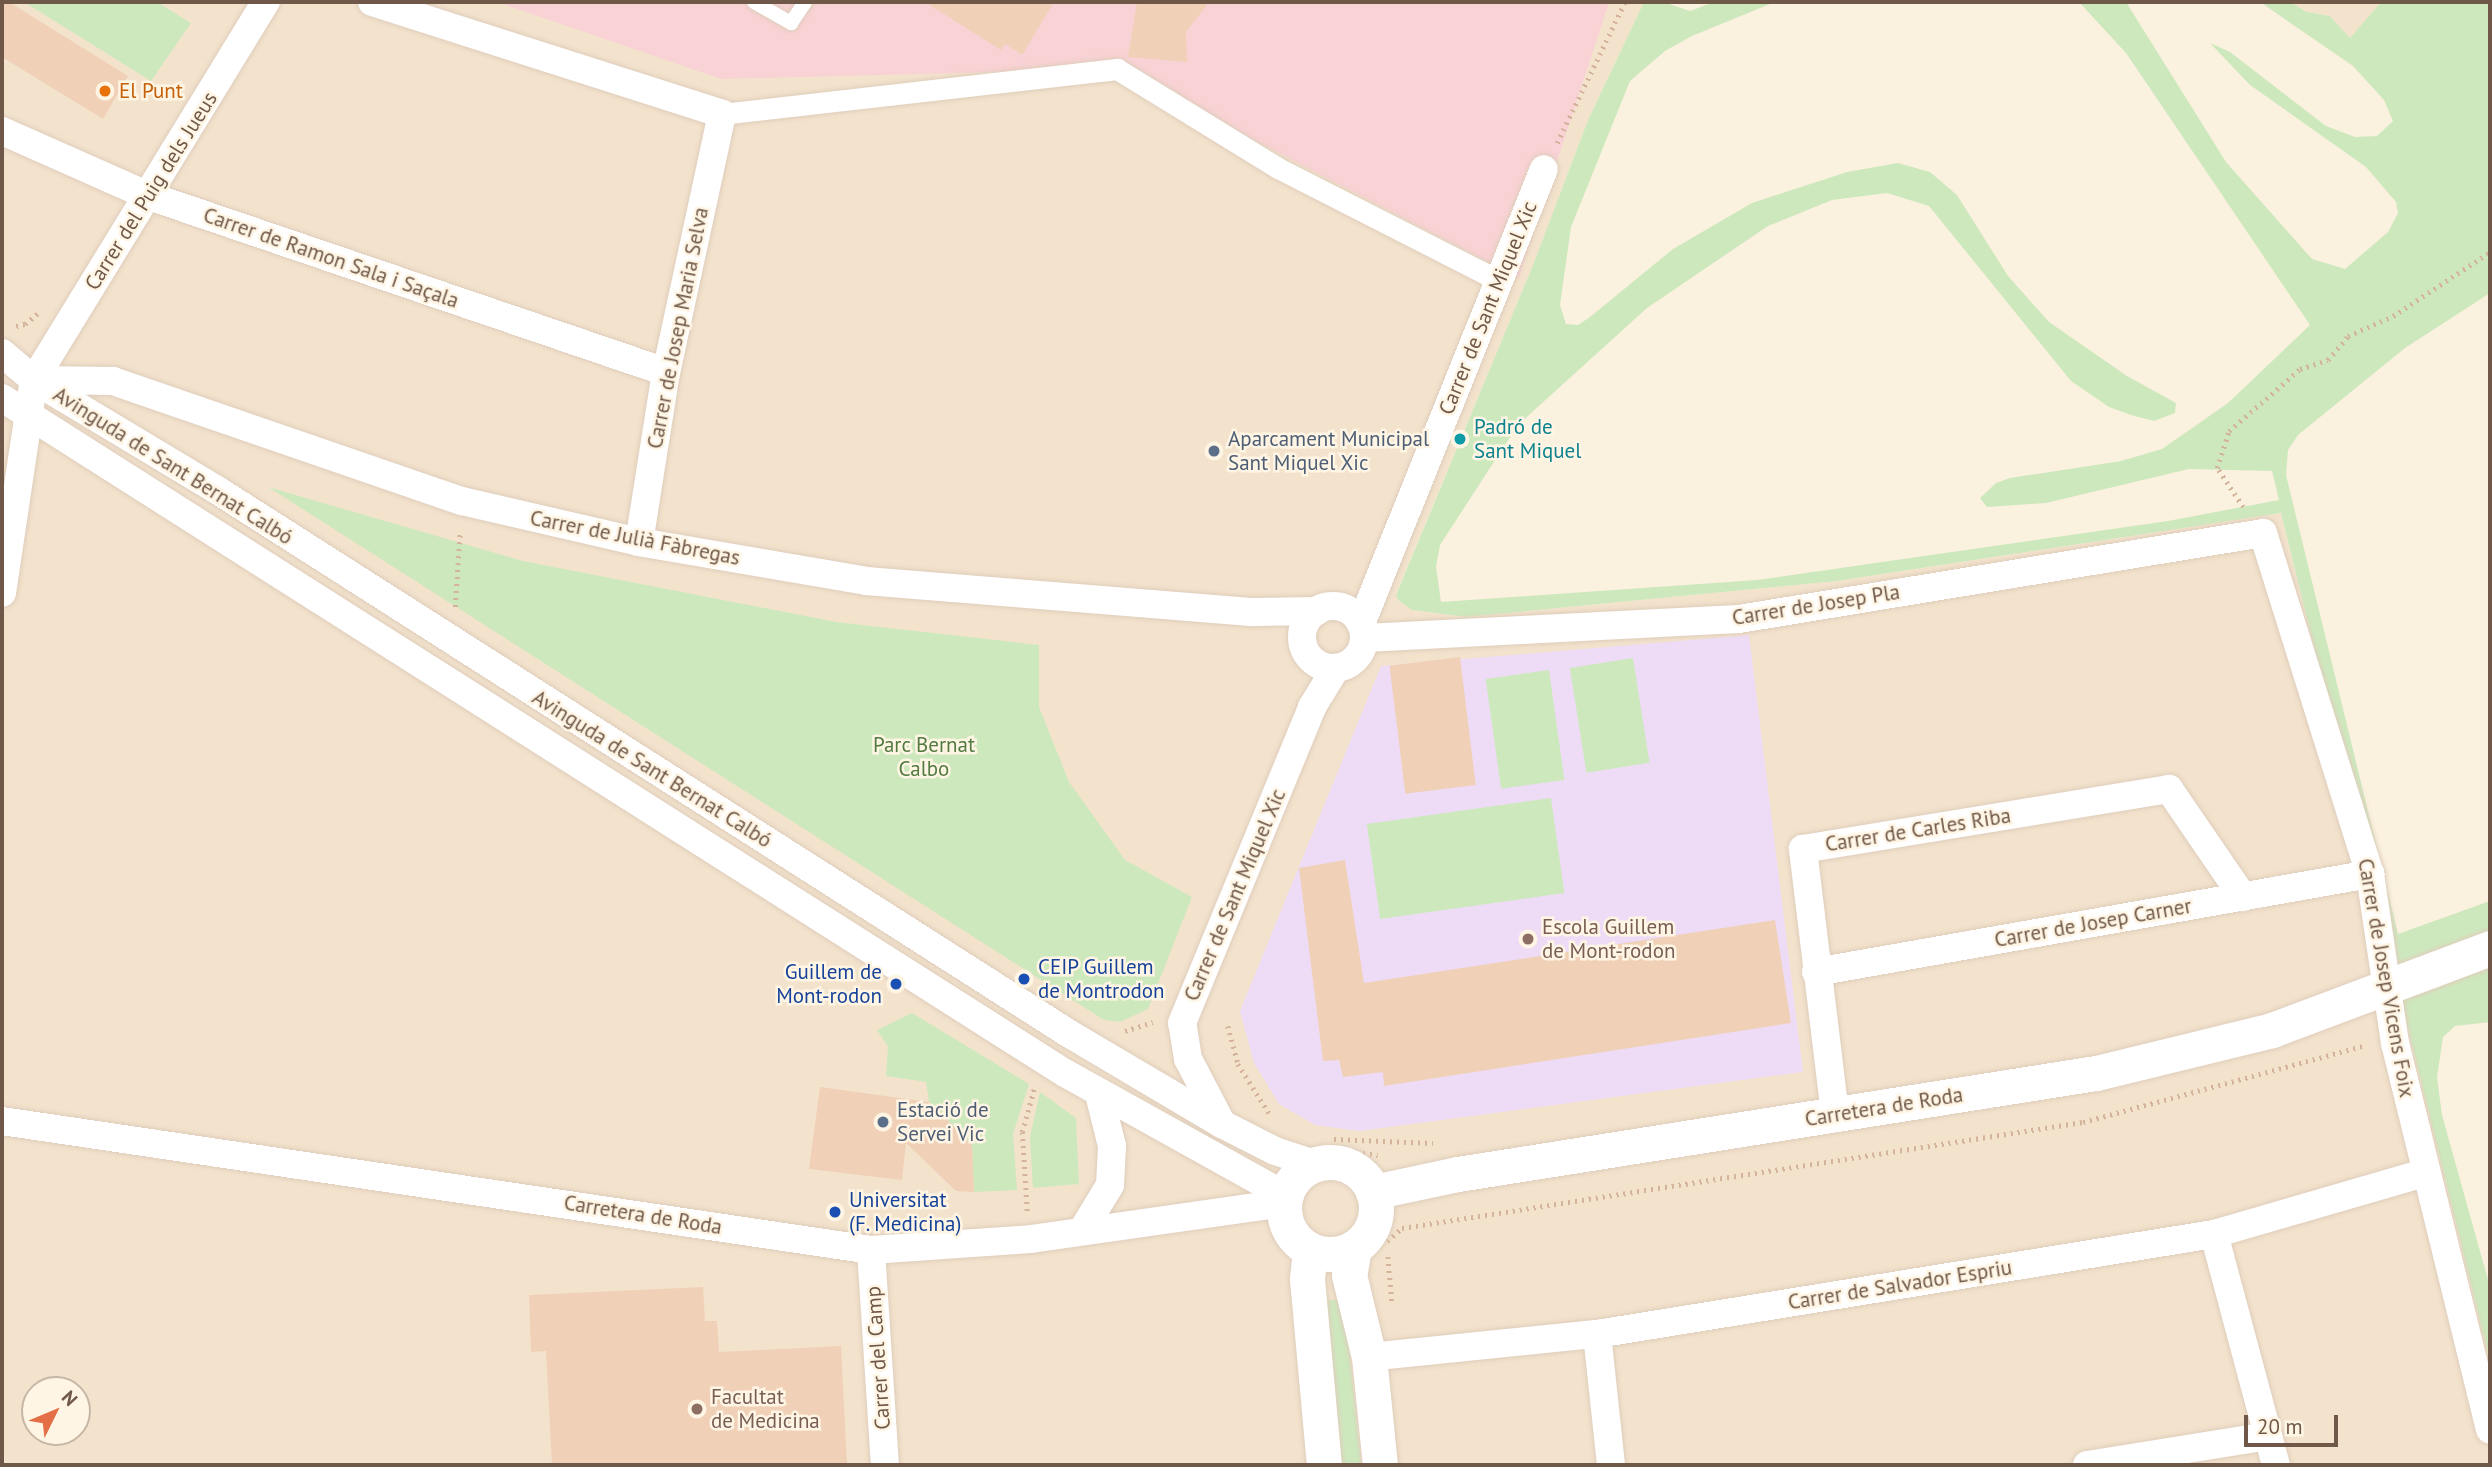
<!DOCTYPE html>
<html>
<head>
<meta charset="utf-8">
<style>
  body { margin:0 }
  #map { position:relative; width:2492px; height:1467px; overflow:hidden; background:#fbf1df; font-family:"PT Sans",sans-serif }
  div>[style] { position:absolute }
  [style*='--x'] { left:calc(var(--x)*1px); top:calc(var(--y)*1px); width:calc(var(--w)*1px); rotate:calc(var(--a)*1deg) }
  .residential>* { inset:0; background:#f3e3cd }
  .education>* { inset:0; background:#eedcf7 }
  .medical>* { inset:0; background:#f9d2d5 }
  .green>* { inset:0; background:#cee8be; transform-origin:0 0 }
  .building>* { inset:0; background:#f0d0b7; transform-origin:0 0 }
  .path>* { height:4.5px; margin-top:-2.25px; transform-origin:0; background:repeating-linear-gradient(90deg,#d4b39b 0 2px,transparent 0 7px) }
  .roads { filter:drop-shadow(0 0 2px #dfcdbb) drop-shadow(0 0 2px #dfcdbb) }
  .service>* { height:14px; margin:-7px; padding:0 7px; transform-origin:7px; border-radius:7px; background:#fff }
  .pedestrian>* { height:21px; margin:-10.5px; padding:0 10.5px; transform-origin:10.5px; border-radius:10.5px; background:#fff }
  .minor>* { height:28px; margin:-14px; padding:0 14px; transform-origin:14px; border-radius:14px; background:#fff }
  .minor>.ring { margin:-14px; padding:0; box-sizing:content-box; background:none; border:28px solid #fff; border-radius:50% }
  .tertiary>* { height:35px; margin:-17.5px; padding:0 17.5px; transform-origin:17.5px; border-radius:17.5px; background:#fff }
  .tertiary>.ring { margin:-17.5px; padding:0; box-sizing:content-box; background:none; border:35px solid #fff; border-radius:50% }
  .dots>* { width:19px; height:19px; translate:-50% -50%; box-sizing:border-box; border:4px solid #fff5e4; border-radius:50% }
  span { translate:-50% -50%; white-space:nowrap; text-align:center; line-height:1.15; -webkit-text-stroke:5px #fff5e4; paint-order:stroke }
  .food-label { font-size:21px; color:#c56008 }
  .left { translate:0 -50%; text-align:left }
  .street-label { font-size:21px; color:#705848 }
  .culture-label { font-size:21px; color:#0d838f }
  .service-label { font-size:21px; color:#4e5e75 }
  .park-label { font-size:21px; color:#527b42 }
  .education-label { font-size:21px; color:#785e54 }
  .transit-label { font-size:21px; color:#164399 }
  .right { translate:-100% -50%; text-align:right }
  .frame { position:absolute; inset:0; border:4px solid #705848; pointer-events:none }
  .north { position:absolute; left:21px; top:1376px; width:70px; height:70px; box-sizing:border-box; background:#fff5e4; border:2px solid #c6b6a6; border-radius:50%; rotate:47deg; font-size:19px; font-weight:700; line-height:28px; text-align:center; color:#705848 }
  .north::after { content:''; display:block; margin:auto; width:24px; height:32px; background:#e46e45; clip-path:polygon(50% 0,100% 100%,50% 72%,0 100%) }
  .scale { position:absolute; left:2244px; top:1415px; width:94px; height:32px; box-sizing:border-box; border:4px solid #705848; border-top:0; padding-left:9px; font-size:21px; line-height:24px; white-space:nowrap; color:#705848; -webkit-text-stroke:5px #fff5e4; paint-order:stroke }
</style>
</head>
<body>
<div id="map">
  <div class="residential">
    <div style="clip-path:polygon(evenodd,2px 2px,1644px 2px,1588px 120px,1533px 265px,1396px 594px,1398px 600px,1412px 610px,1466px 617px,1837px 581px,2281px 513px,2490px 1362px,2490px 1465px,2px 1465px,2px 2px,35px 1390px,77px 1390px,77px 1432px,35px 1432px,35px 1390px)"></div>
    <div style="clip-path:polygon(2290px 2px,2381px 2px,2350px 38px,2330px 16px,2307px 12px)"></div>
  </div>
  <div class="education">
    <div style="clip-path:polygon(1749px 635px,1803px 1072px,1359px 1131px,1315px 1125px,1279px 1104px,1254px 1063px,1240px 1011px,1381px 666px)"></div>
  </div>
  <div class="medical">
    <div style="clip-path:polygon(497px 2px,1609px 2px,1519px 278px,1117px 69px,721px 79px)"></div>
  </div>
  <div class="green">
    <div style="clip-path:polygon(24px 2px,157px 2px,191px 23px,151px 81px)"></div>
    <div style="clip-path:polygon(1644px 2px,1663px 2px,1690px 11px,1714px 2px,1775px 2px,1692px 36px,1665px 51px,1630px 81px,1571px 227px,1560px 305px,1566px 324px,1578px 325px,1590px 317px,1673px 249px,1752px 203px,1847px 172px,1898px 163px,1930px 172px,1957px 195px,2008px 276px,2049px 322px,2127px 376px,2176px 403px,2175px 413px,2154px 421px,2131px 415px,2109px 407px,2071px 381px,1929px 206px,1887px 193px,1832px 200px,1768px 226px,1647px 308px,1518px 425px,1440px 545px,1436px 567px,1441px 602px,1757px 580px,2168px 521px,2279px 500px,2272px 471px,2189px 469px,2046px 503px,1987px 507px,1980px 498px,1996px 483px,2010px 478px,2121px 461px,2162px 449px,2228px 403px,2310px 325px,2126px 53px,2079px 2px,2126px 2px,2226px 162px,2312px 259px,2345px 269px,2388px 232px,2398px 213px,2396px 202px,2366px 167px,2250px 85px,2210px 43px,2230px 52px,2326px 126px,2355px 137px,2377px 136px,2393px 121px,2384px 100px,2353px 66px,2260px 2px,2290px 2px,2307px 12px,2330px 16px,2350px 38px,2381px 2px,2490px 2px,2490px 293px,2405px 348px,2298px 435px,2288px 450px,2286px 475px,2398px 934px,2490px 901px,2490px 1022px,2455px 1026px,2443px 1037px,2437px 1077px,2442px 1115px,2490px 1287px,2490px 1362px,2281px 513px,1837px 581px,1466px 617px,1412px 610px,1398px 600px,1396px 595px,1533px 265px,1588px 120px)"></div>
    <div style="clip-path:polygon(268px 487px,523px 561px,836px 622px,1039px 645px,1039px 707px,1069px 782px,1125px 860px,1192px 897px,1148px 1009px,1120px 1022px,1104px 1020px)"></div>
    <div style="left:1633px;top:658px;width:106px;height:64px;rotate:81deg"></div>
    <div style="left:1549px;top:670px;width:111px;height:64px;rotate:82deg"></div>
    <div style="left:1551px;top:798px;width:96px;height:186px;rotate:82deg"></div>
    <div style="clip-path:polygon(912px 1013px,1029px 1084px,1013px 1134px,1017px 1190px,974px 1192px,972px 1145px,929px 1102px,926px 1082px,886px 1076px,888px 1046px,877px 1030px)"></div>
    <div style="clip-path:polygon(1040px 1092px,1076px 1118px,1079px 1184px,1033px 1188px,1030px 1137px)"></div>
    <div style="left:1344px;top:1299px;width:167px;height:20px;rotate:84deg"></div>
  </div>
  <div class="building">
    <div style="clip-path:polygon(2px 2px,9px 2px,128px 76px,103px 119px,2px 57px)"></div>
    <div style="clip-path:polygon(925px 2px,1054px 2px,1022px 55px,1005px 44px,1001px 50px)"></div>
    <div style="clip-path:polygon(1137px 2px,1209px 2px,1186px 32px,1187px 62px,1128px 57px)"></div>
    <div style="left:1460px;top:657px;width:129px;height:71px;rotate:83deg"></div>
    <div style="clip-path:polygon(1345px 860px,1364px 983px,1775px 920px,1791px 1023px,1384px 1086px,1383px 1072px,1343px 1077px,1339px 1060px,1323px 1061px,1299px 868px)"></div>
    <div style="clip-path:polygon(820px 1087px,929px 1102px,972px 1145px,974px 1192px,956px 1191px,906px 1143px,902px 1180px,809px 1169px)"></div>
    <div style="clip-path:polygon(703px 1287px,705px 1321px,717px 1321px,719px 1352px,841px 1346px,847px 1465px,552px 1465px,546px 1351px,531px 1352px,529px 1295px)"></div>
  </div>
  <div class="path">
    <div style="--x:1557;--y:143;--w:157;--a:-64.3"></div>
    <div style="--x:16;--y:326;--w:9;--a:-13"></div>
    <div style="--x:25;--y:324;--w:17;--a:-40"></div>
    <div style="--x:2243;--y:507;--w:47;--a:-123.7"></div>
    <div style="--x:2217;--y:468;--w:39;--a:-72"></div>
    <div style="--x:2229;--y:431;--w:94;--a:-41.1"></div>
    <div style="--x:2300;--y:369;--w:29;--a:-18"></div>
    <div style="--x:2328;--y:360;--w:31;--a:-50"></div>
    <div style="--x:2348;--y:336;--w:49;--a:-24"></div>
    <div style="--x:2393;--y:316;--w:116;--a:-33.4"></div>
    <div style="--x:455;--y:607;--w:76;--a:-86.2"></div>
    <div style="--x:1228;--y:1026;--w:39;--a:75"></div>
    <div style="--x:1238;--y:1064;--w:58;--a:57.7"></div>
    <div style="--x:1125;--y:1031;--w:29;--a:-18"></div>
    <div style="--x:1334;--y:1139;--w:99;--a:2.3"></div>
    <div style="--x:1342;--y:1150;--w:36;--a:8"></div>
    <div style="--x:1027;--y:1211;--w:79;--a:-93.6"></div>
    <div style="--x:1022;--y:1132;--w:45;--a:-74.4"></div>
    <div style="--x:1387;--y:1241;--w:20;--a:-41"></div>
    <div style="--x:1402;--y:1228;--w:689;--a:-8.85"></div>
    <div style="--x:2083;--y:1122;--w:293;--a:-15.2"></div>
    <div style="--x:1388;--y:1257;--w:44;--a:84.8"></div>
  </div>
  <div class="roads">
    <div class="service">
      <div style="--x:754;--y:2;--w:43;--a:29.6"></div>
      <div style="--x:791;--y:23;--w:25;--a:-56"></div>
    </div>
    <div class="pedestrian">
      <div style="--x:722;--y:114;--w:398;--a:-6.5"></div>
      <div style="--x:1117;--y:69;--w:189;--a:31.6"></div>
      <div style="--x:1278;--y:168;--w:249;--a:27"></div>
    </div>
    <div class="minor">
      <div style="--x:372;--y:2;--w:367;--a:17.7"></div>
      <div style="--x:722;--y:114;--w:264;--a:102.2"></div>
      <div style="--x:666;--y:372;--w:172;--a:99"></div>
      <div style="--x:2;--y:131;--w:161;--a:23.9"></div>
      <div style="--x:149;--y:196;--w:546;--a:18.8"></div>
      <div style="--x:2;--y:353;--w:42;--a:40.2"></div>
      <div style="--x:34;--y:380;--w:214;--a:31"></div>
      <div style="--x:217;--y:490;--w:1009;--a:32.54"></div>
      <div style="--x:1068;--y:1033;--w:179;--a:30.6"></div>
      <div style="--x:1222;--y:1124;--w:59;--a:27"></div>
      <div style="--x:1275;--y:1151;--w:42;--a:18"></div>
      <div style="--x:37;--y:380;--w:76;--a:0.8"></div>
      <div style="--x:113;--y:381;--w:369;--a:19"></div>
      <div style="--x:462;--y:501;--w:182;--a:13"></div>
      <div style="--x:639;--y:542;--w:230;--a:9.7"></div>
      <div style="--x:866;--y:581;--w:389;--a:4.6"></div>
      <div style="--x:1254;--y:612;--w:63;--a:-0.9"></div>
      <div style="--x:2;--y:398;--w:1259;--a:32.42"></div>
      <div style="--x:1065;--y:1073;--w:253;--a:29.1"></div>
      <div style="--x:2;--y:593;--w:215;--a:-81.5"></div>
      <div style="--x:34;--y:380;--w:444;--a:-58.5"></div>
      <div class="ring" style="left:1302px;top:606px;width:34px;height:34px"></div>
      <div style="--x:1361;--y:624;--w:490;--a:-68.1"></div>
      <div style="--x:1364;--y:638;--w:375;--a:-2.9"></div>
      <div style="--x:1739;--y:619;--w:531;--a:-9.32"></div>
      <div style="--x:2263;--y:533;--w:357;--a:72.6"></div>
      <div style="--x:2370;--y:874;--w:171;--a:81.6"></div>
      <div style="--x:2395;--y:1043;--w:398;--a:76.2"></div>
      <div style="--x:1816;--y:972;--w:563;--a:-10.03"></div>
      <div style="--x:1835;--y:1114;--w:267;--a:-96.9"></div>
      <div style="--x:1803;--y:849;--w:371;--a:-9.3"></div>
      <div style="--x:2169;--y:789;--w:131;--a:55.6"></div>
      <div style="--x:2;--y:1121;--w:879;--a:8.44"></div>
      <div style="--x:871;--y:1250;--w:160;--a:-3.9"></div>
      <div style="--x:1031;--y:1239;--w:256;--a:-8.1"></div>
      <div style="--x:1222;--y:1124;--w:73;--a:-117.6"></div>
      <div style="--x:1188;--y:1059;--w:36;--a:-99"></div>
      <div style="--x:1182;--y:1023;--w:342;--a:-67.6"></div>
      <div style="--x:1312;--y:707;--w:46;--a:-58.4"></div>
      <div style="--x:1082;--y:1231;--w:54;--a:-58.7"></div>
      <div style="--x:1110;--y:1185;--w:39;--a:-87"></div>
      <div style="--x:1112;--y:1146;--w:54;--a:-104"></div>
      <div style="--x:2214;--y:1234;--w:239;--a:75"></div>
      <div style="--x:871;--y:1250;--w:215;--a:86.3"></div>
      <div style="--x:1597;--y:1334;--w:132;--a:83.9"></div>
      <div style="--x:1369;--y:1357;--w:229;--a:-5.8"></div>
      <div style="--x:1597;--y:1334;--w:625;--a:-9.21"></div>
      <div style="--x:2214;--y:1234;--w:219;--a:-16.2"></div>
      <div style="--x:2087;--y:1465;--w:183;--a:-9.1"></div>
    </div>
    <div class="tertiary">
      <div class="ring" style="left:1284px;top:1162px;width:57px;height:57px"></div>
      <div style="--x:1373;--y:1192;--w:87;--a:-12"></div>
      <div style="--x:1458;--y:1174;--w:646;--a:-9"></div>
      <div style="--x:2096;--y:1073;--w:181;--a:-13.7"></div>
      <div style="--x:2272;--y:1030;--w:233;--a:-20.6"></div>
      <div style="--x:1354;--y:1248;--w:27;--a:100"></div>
      <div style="--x:1349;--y:1275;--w:84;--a:76.3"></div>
      <div style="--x:1369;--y:1357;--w:109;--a:84.2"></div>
      <div style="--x:1310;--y:1250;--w:29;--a:96"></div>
      <div style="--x:1307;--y:1279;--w:187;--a:84.8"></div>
    </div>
  </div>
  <div class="dots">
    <div style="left:105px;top:91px;background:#e8710a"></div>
    <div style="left:1460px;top:439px;background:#0f9aa8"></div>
    <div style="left:1214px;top:451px;background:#5c6f8a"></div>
    <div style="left:1528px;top:939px;background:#8d6e63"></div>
    <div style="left:1024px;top:979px;background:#1a4fb4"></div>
    <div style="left:896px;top:984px;background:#1a4fb4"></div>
    <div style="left:883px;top:1122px;background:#5c6f8a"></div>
    <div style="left:835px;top:1212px;background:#1a4fb4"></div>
    <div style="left:697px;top:1409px;background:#8d6e63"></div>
  </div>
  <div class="food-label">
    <span class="left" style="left:119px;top:91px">El Punt</span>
  </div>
  <div class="street-label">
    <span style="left:151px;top:191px;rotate:-58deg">Carrer del Puig dels Jueus</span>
    <span style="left:331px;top:258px;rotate:19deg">Carrer de Ramon Sala i Saçala</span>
    <span style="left:1488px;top:308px;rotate:-68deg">Carrer de Sant Miquel Xic</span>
    <span style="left:678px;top:328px;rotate:-79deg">Carrer de Josep Maria Selva</span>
    <span style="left:173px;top:466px;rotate:32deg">Avinguda de Sant Bernat Calbó</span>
    <span style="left:635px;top:538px;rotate:11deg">Carrer de Julià Fàbregas</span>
    <span style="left:1816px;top:605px;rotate:-9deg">Carrer de Josep Pla</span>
    <span style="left:652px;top:769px;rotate:32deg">Avinguda de Sant Bernat Calbó</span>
    <span style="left:1918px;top:830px;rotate:-9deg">Carrer de Carles Riba</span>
    <span style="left:1235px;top:895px;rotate:-67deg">Carrer de Sant Miquel Xic</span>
    <span style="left:2093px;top:923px;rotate:-10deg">Carrer de Josep Carner</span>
    <span style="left:2386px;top:978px;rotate:80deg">Carrer de Josep Vicens Foix</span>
    <span style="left:1884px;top:1107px;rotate:-9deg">Carretera de Roda</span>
    <span style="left:643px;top:1215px;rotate:9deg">Carretera de Roda</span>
    <span style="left:1900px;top:1285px;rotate:-9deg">Carrer de Salvador Espriu</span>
    <span style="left:878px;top:1358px;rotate:-94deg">Carrer del Camp</span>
  </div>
  <div class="culture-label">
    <span class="left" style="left:1474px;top:439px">Padró de<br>Sant Miquel</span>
  </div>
  <div class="service-label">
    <span class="left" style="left:1228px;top:451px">Aparcament Municipal<br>Sant Miquel Xic</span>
    <span class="left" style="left:897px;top:1122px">Estació de<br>Servei Vic</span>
  </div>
  <div class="park-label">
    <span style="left:924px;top:757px">Parc Bernat<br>Calbo</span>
  </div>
  <div class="education-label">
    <span class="left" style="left:1542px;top:939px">Escola Guillem<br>de Mont-rodon</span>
    <span class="left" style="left:711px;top:1409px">Facultat<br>de Medicina</span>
  </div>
  <div class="transit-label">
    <span class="left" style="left:1038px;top:979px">CEIP Guillem<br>de Montrodon</span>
    <span class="right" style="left:882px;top:984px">Guillem de<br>Mont-rodon</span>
    <span class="left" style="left:849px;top:1212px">Universitat<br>(F. Medicina)</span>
  </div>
  <div class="frame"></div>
  <div class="north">N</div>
  <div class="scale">20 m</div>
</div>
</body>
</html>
